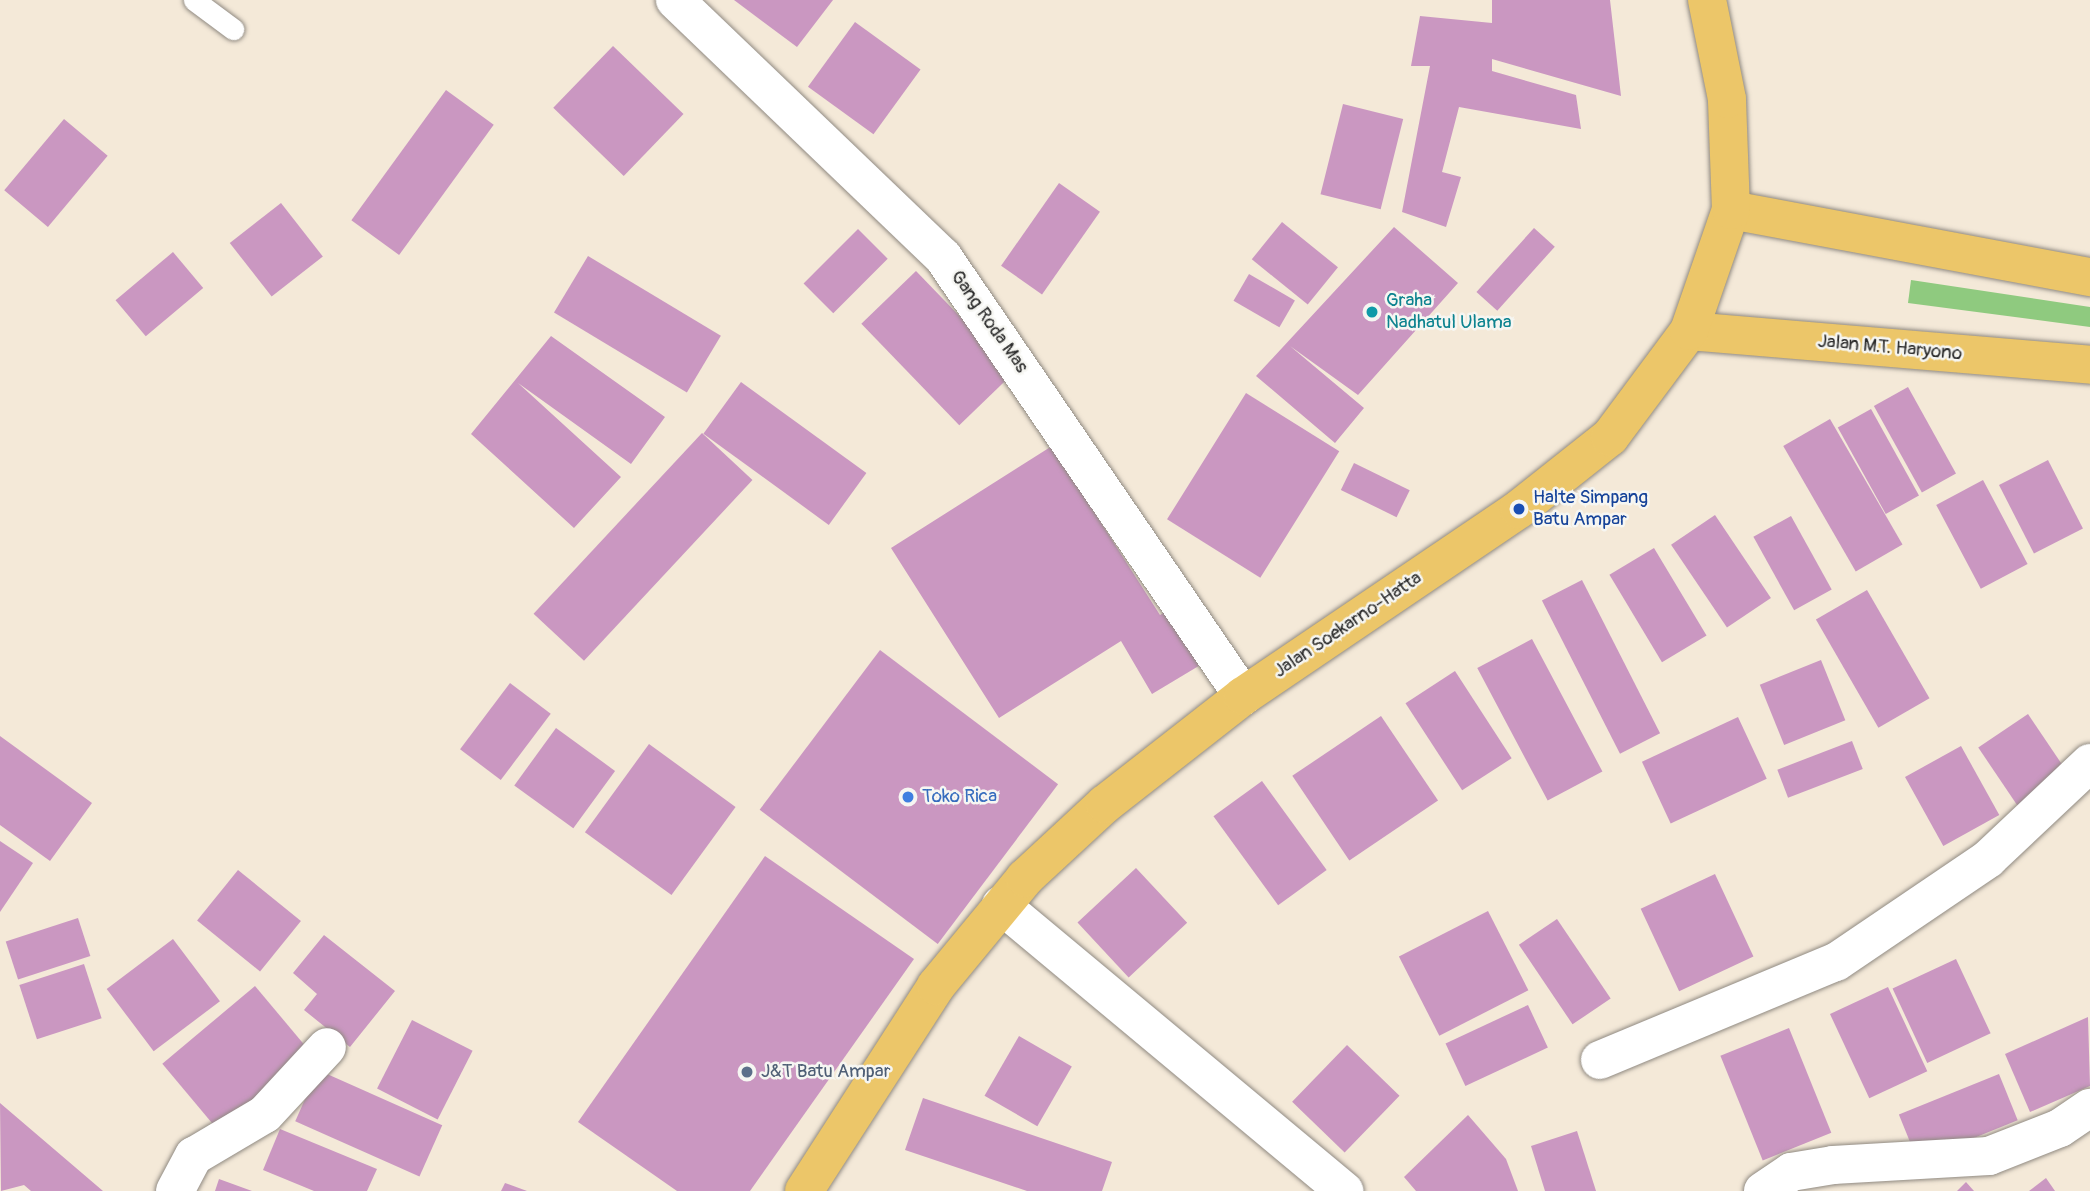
<!DOCTYPE html>
<html>
<head>
<meta charset="utf-8">
<style>
  body { margin:0 }
  #map { position:relative; width:2090px; height:1191px; overflow:hidden; background:#f4e9d8; font-family:Pangolin,sans-serif }
  div>[style] { position:absolute }
  [style*='--x'] { left:calc(var(--x)*1px); top:calc(var(--y)*1px); width:calc(var(--w)*1px); rotate:calc(var(--a)*1deg) }
  .green>* { inset:0; background:#8fca7f }
  .building>* { inset:0; background:#ca97c1; transform-origin:0 0 }
  .roads { filter:drop-shadow(0 0 2px #908a82) drop-shadow(0 0 2px #908a82) }
  .lane>* { height:21px; margin:-10.5px; padding:0 10.5px; transform-origin:10.5px; border-radius:10.5px; background:#fff }
  .street>* { height:38px; margin:-19px; padding:0 19px; transform-origin:19px; border-radius:19px; background:#fff }
  .highway>* { height:38px; margin:-19px; padding:0 19px; transform-origin:19px; border-radius:19px; background:#ecc669 }
  .dots>* { width:19px; height:19px; translate:-50% -50%; box-sizing:border-box; border:4px solid #f6f6f2; border-radius:50% }
  span { translate:-50% -50%; white-space:nowrap; text-align:center; line-height:1.15; -webkit-text-stroke:5px #f6f6f2; paint-order:stroke }
  .culture-label { font-size:19px; color:#0d838f }
  .left { translate:0 -50%; text-align:left }
  .street-label { font-size:19px; color:#2b2b2b }
  .transit-label { font-size:19px; color:#164399 }
  .shop-label { font-size:19px; color:#366cbe }
  .service-label { font-size:19px; color:#4e5e75 }
</style>
</head>
<body>
<div id="map">
  <div class="green">
    <div style="clip-path:polygon(1911px 280px,2090px 307px,2090px 327px,1908px 303px)"></div>
  </div>
  <div class="building">
    <div style="clip-path:polygon(734px 0,833px 0,797px 47px)"></div>
    <div style="clip-path:polygon(1492px 0,1610px 0,1621px 96px,1492px 59px,1492px 71px,1576px 95px,1581px 129px,1459px 107px,1442px 172px,1461px 177px,1446px 227px,1402px 212px,1430px 66px,1411px 66px,1420px 16px,1492px 23px)"></div>
    <div style="left:855px;top:22px;width:81px;height:80px;rotate:36deg"></div>
    <div style="left:613px;top:46px;width:98px;height:86px;rotate:44deg"></div>
    <div style="left:446px;top:90px;width:59px;height:161px;rotate:36deg"></div>
    <div style="left:1343px;top:104px;width:62px;height:93px;rotate:14deg"></div>
    <div style="left:64px;top:119px;width:57px;height:93px;rotate:40deg"></div>
    <div style="left:1059px;top:183px;width:50px;height:101px;rotate:35deg"></div>
    <div style="left:281px;top:203px;width:68px;height:65px;rotate:52deg"></div>
    <div style="left:1282px;top:222px;width:72px;height:48px;rotate:39deg"></div>
    <div style="clip-path:polygon(1394px 227px,1458px 283px,1358px 395px,1290px 346px,1364px 408px,1335px 443px,1256px 376px)"></div>
    <div style="left:1534px;top:228px;width:28px;height:86px;rotate:42deg"></div>
    <div style="left:858px;top:229px;width:42px;height:77px;rotate:45deg"></div>
    <div style="left:173px;top:252px;width:47px;height:75px;rotate:50deg"></div>
    <div style="left:588px;top:256px;width:155px;height:66px;rotate:31deg"></div>
    <div style="left:916px;top:271px;width:141px;height:76px;rotate:46deg"></div>
    <div style="left:1249px;top:274px;width:53px;height:31px;rotate:30deg"></div>
    <div style="clip-path:polygon(551px 336px,665px 417px,631px 464px,518px 383px,621px 477px,574px 528px,471px 434px)"></div>
    <div style="left:741px;top:382px;width:155px;height:64px;rotate:36deg"></div>
    <div style="left:1908px;top:387px;width:99px;height:39px;rotate:61deg"></div>
    <div style="left:1246px;top:393px;width:110px;height:149px;rotate:32deg"></div>
    <div style="left:1871px;top:409px;width:99px;height:38px;rotate:61deg"></div>
    <div style="left:1830px;top:419px;width:145px;height:54px;rotate:60deg"></div>
    <div style="left:702px;top:433px;width:69px;height:247px;rotate:43deg"></div>
    <div style="clip-path:polygon(1052px 446px,1160px 615px,1175px 606px,1207px 661px,1152px 694px,1121px 641px,999px 718px,891px 548px)"></div>
    <div style="left:2048px;top:460px;width:77px;height:55px;rotate:63deg"></div>
    <div style="left:1354px;top:463px;width:62px;height:30px;rotate:26deg"></div>
    <div style="left:1983px;top:480px;width:95px;height:53px;rotate:62deg"></div>
    <div style="left:1715px;top:515px;width:100px;height:53px;rotate:56deg"></div>
    <div style="left:1791px;top:516px;width:84px;height:43px;rotate:61deg"></div>
    <div style="left:1654px;top:548px;width:102px;height:52px;rotate:59deg"></div>
    <div style="left:1582px;top:580px;width:172px;height:45px;rotate:63deg"></div>
    <div style="left:1867px;top:590px;width:125px;height:59px;rotate:60deg"></div>
    <div style="left:1532px;top:639px;width:150px;height:62px;rotate:62deg"></div>
    <div style="left:880px;top:650px;width:223px;height:200px;rotate:37deg"></div>
    <div style="left:1821px;top:660px;width:65px;height:66px;rotate:68deg"></div>
    <div style="left:1455px;top:671px;width:104px;height:59px;rotate:57deg"></div>
    <div style="left:510px;top:683px;width:51px;height:83px;rotate:37deg"></div>
    <div style="left:2028px;top:714px;width:73px;height:60px;rotate:56deg"></div>
    <div style="left:1381px;top:716px;width:102px;height:107px;rotate:56deg"></div>
    <div style="left:1738px;top:717px;width:68px;height:106px;rotate:65deg"></div>
    <div style="left:556px;top:728px;width:73px;height:71px;rotate:36deg"></div>
    <div style="clip-path:polygon(0 736px,92px 803px,50px 861px,0 825px)"></div>
    <div style="left:1852px;top:741px;width:30px;height:80px;rotate:69deg"></div>
    <div style="left:649px;top:744px;width:107px;height:109px;rotate:36deg"></div>
    <div style="left:1961px;top:746px;width:79px;height:64px;rotate:61deg"></div>
    <div style="left:1262px;top:781px;width:110px;height:60px;rotate:54deg"></div>
    <div style="clip-path:polygon(0 841px,33px 863px,0 912px)"></div>
    <div style="clip-path:polygon(765px 856px,914px 959px,750px 1191px,677px 1191px,578px 1122px)"></div>
    <div style="left:1136px;top:868px;width:75px;height:80px;rotate:47deg"></div>
    <div style="left:238px;top:870px;width:81px;height:65px;rotate:39deg"></div>
    <div style="left:1715px;top:874px;width:91px;height:82px;rotate:65deg"></div>
    <div style="left:1488px;top:911px;width:89px;height:100px;rotate:63deg"></div>
    <div style="left:78px;top:918px;width:40px;height:76px;rotate:72deg"></div>
    <div style="left:1557px;top:919px;width:96px;height:46px;rotate:56deg"></div>
    <div style="clip-path:polygon(324px 935px,395px 991px,350px 1047px,304px 1010px,317px 994px,293px 973px)"></div>
    <div style="left:173px;top:939px;width:78px;height:83px;rotate:53deg"></div>
    <div style="left:1956px;top:959px;width:82px;height:70px;rotate:65deg"></div>
    <div style="left:84px;top:964px;width:57px;height:68px;rotate:72deg"></div>
    <div style="left:255px;top:986px;width:88px;height:121px;rotate:50deg"></div>
    <div style="left:1888px;top:987px;width:93px;height:64px;rotate:65deg"></div>
    <div style="left:1528px;top:1005px;width:47px;height:91px;rotate:65deg"></div>
    <div style="clip-path:polygon(2088px 1017px,2090px 1086px,2030px 1112px,2005px 1054px)"></div>
    <div style="left:412px;top:1020px;width:68px;height:77px;rotate:27deg"></div>
    <div style="left:1789px;top:1028px;width:113px;height:74px;rotate:68deg"></div>
    <div style="left:1019px;top:1036px;width:61px;height:69px;rotate:30deg"></div>
    <div style="left:1347px;top:1045px;width:73px;height:79px;rotate:44deg"></div>
    <div style="left:318px;top:1070px;width:136px;height:56px;rotate:24deg"></div>
    <div style="left:1999px;top:1074px;width:50px;height:108px;rotate:68deg"></div>
    <div style="clip-path:polygon(923px 1098px,1112px 1162px,1102px 1191px,1027px 1191px,905px 1150px)"></div>
    <div style="clip-path:polygon(0 1103px,103px 1191px,31px 1191px,24px 1185px,1px 1191px)"></div>
    <div style="clip-path:polygon(1468px 1115px,1506px 1159px,1518px 1191px,1416px 1191px,1404px 1177px)"></div>
    <div style="clip-path:polygon(280px 1129px,377px 1169px,367px 1191px,314px 1191px,263px 1170px)"></div>
    <div style="clip-path:polygon(1577px 1131px,1596px 1191px,1545px 1191px,1531px 1146px)"></div>
    <div style="clip-path:polygon(2046px 1178px,2055px 1191px,2029px 1191px)"></div>
    <div style="clip-path:polygon(219px 1179px,252px 1191px,215px 1191px)"></div>
    <div style="clip-path:polygon(1966px 1182px,1974px 1191px,1957px 1191px)"></div>
    <div style="clip-path:polygon(505px 1183px,527px 1191px,501px 1191px)"></div>
  </div>
  <div class="roads">
    <div class="lane">
      <div style="--x:194;--y:0;--w:49;--a:36.6"></div>
    </div>
    <div class="street">
      <div style="--x:675;--y:0;--w:371;--a:43.8"></div>
      <div style="--x:943;--y:257;--w:532;--a:55.65"></div>
      <div style="--x:1001;--y:905;--w:447;--a:39.8"></div>
      <div style="--x:1600;--y:1060;--w:256;--a:-22.6"></div>
      <div style="--x:1836;--y:962;--w:184;--a:-34.1"></div>
      <div style="--x:1988;--y:859;--w:140;--a:-43.3"></div>
      <div style="--x:175;--y:1191;--w:40;--a:-62"></div>
      <div style="--x:194;--y:1156;--w:82;--a:-30.6"></div>
      <div style="--x:265;--y:1114;--w:91;--a:-47.2"></div>
      <div style="--x:1763;--y:1191;--w:34;--a:-34"></div>
      <div style="--x:1791;--y:1172;--w:43;--a:-9.5"></div>
      <div style="--x:1833;--y:1165;--w:156;--a:-3.3"></div>
      <div style="--x:1989;--y:1156;--w:76;--a:-21.5"></div>
      <div style="--x:2060;--y:1128;--w:36;--a:-34"></div>
    </div>
    <div class="highway">
      <div style="--x:1731;--y:210;--w:365;--a:10.6"></div>
      <div style="--x:1689;--y:331;--w:402;--a:4.8"></div>
      <div style="--x:804;--y:1191;--w:244;--a:-57.2"></div>
      <div style="--x:936;--y:986;--w:140;--a:-50.5"></div>
      <div style="--x:1025;--y:878;--w:109;--a:-42.8"></div>
      <div style="--x:1105;--y:804;--w:175;--a:-38"></div>
      <div style="--x:1243;--y:696;--w:333;--a:-34.1"></div>
      <div style="--x:1519;--y:509;--w:116;--a:-38.4"></div>
      <div style="--x:1610;--y:437;--w:132;--a:-53.3"></div>
      <div style="--x:1689;--y:331;--w:128;--a:-70.9"></div>
      <div style="--x:1731;--y:210;--w:111;--a:-92.1"></div>
      <div style="--x:1727;--y:99;--w:101;--a:-101.4"></div>
    </div>
  </div>
  <div class="dots">
    <div style="left:1372px;top:312px;background:#0f9aa8"></div>
    <div style="left:1519px;top:509px;background:#1a4fb4"></div>
    <div style="left:908px;top:797px;background:#3f7fe0"></div>
    <div style="left:747px;top:1072px;background:#5c6f8a"></div>
  </div>
  <div class="culture-label">
    <span class="left" style="left:1386px;top:312px">Graha<br>Nadhatul Ulama</span>
  </div>
  <div class="street-label">
    <span style="left:989px;top:322px;rotate:55deg">Gang Roda Mas</span>
    <span style="left:1890px;top:348px;rotate:5deg">Jalan M.T. Haryono</span>
    <span style="left:1348px;top:625px;rotate:-34deg">Jalan Soekarno-Hatta</span>
  </div>
  <div class="transit-label">
    <span class="left" style="left:1533px;top:509px">Halte Simpang<br>Batu Ampar</span>
  </div>
  <div class="shop-label">
    <span class="left" style="left:922px;top:797px">Toko Rica</span>
  </div>
  <div class="service-label">
    <span class="left" style="left:761px;top:1072px">J&amp;T Batu Ampar</span>
  </div>
</div>
</body>
</html>
